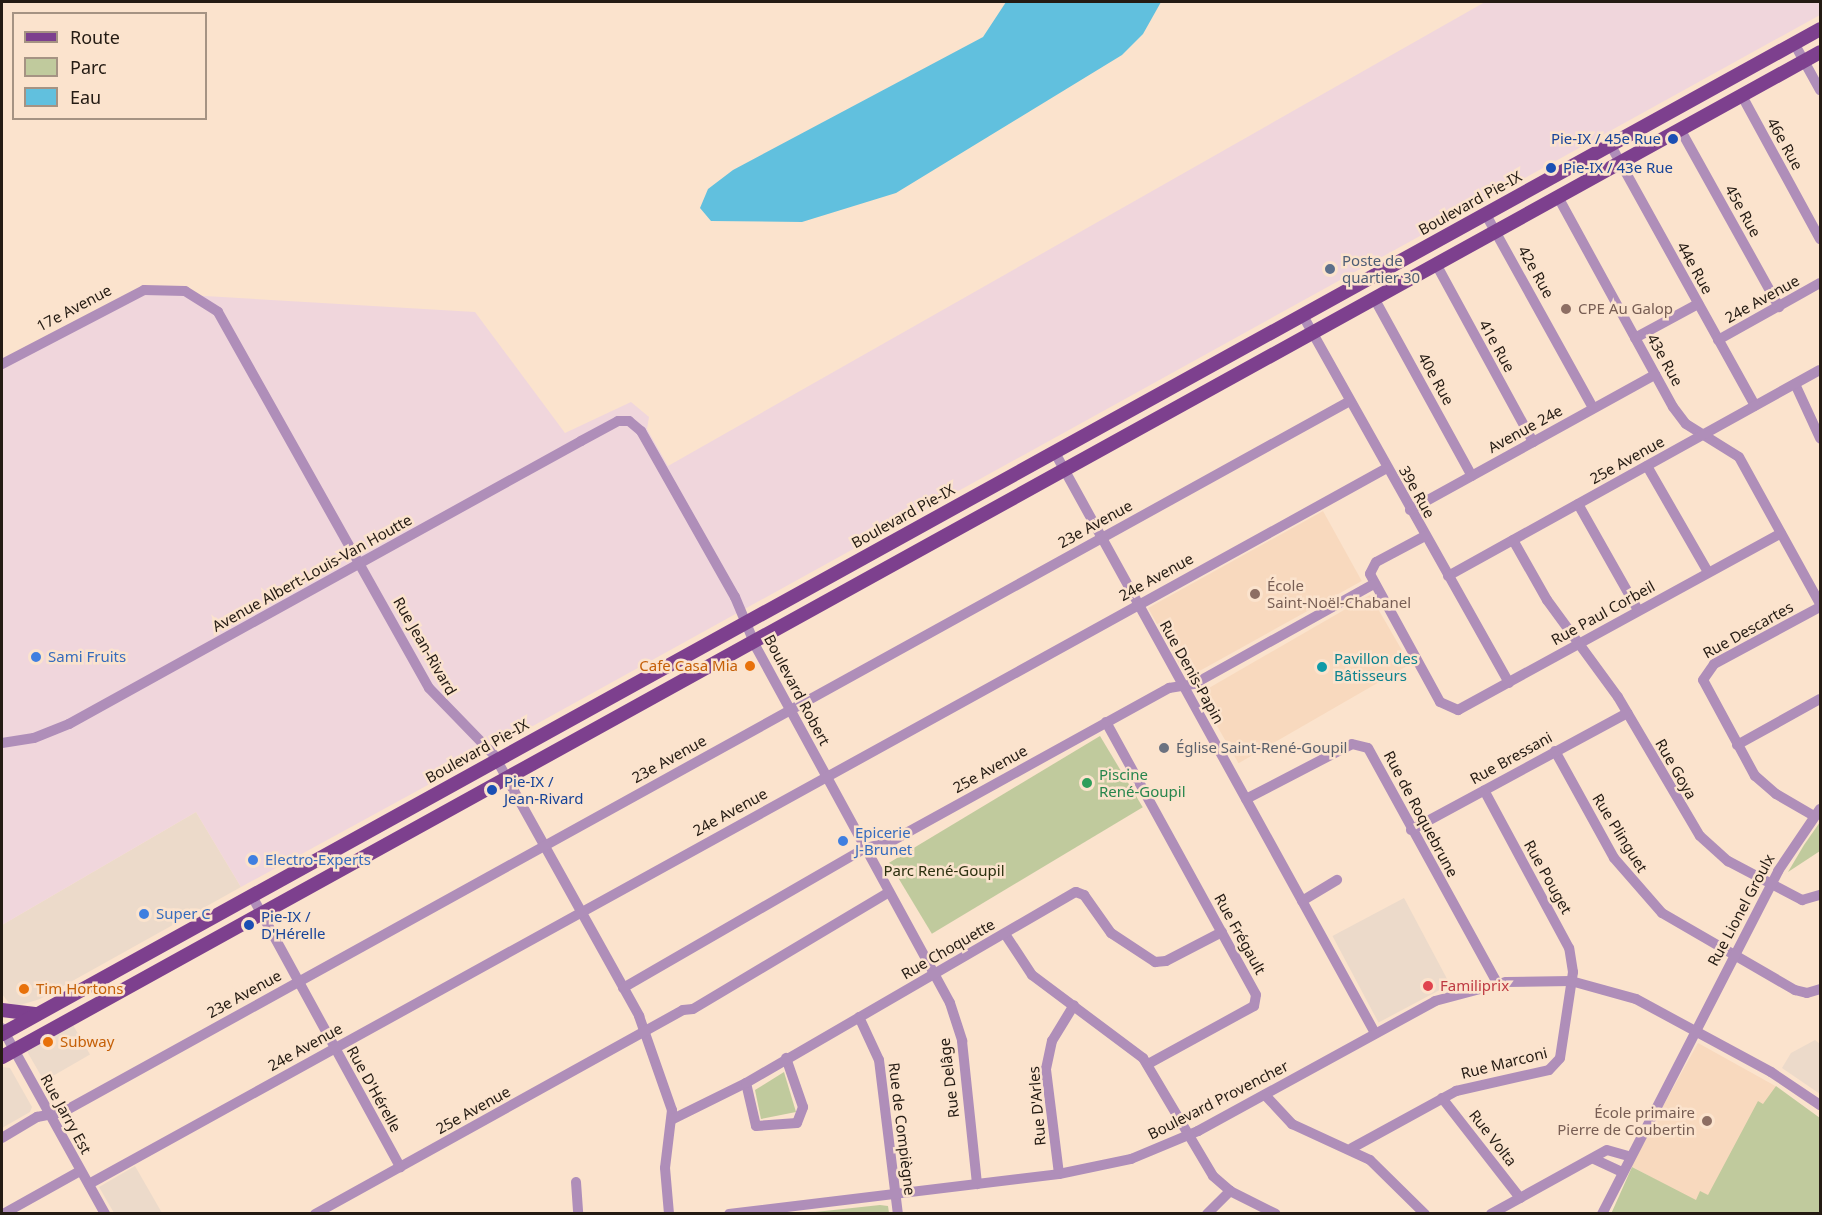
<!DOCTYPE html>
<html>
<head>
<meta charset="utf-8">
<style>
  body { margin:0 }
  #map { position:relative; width:1822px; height:1215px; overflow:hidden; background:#fbe3cd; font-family:"Noto Sans",sans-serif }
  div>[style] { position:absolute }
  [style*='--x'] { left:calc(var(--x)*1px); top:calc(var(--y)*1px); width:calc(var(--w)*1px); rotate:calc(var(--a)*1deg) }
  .commercial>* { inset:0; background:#ecdaca; transform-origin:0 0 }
  .industrial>* { inset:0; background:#f0d6dc }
  .built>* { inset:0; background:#f8d9be; transform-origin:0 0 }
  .green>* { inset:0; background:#c0ca9d; transform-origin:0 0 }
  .water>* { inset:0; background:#61c0de }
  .minor>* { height:10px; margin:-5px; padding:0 5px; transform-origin:5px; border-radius:5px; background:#af8eb9 }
  .major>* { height:14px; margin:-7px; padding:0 7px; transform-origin:7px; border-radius:7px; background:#7d408e }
  .dots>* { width:16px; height:16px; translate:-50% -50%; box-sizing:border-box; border:3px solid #fbe3cd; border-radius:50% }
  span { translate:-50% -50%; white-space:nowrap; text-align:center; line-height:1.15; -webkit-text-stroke:5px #fbe3cd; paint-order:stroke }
  .transit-label { font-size:15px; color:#164399 }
  .right { translate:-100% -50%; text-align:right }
  .left { translate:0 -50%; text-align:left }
  .street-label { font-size:15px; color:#241b13 }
  .service-label { font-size:15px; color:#4e5e75 }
  .education-label { font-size:15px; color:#785e54 }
  .shop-label { font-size:15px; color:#366cbe }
  .culture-label { font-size:15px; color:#0d838f }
  .food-label { font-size:15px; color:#c56008 }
  .worship-label { font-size:15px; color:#5b616d }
  .leisure-label { font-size:15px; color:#27864d }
  .park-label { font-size:15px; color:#2b300f }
  .health-label { font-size:15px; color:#be3a42 }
  .frame { position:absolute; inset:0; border:3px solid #241b13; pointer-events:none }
  .legend { position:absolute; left:12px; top:12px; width:195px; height:108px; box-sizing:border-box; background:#fbe3cd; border:2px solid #a59383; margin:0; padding:8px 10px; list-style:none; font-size:18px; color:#241b13 }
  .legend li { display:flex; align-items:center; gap:12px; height:30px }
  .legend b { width:30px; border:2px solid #a59383 }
</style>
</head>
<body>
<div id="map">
  <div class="commercial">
    <div style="clip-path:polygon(196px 812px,241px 887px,40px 999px,17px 1006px,9px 1003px,2px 994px,2px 925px)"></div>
    <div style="left:1404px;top:898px;width:98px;height:81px;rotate:62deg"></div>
    <div style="left:73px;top:1025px;width:34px;height:53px;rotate:60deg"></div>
    <div style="clip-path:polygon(1815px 1040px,1820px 1044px,1820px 1094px,1782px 1068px,1791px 1053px)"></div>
    <div style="clip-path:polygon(2px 1067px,10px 1068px,32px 1107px,30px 1112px,2px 1128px)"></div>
    <div style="clip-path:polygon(135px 1166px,162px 1213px,114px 1213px,99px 1187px)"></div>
  </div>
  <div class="industrial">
    <div style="clip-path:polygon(1485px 2px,1820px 2px,1820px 15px,504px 742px,497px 737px,478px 750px,481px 756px,241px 887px,196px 812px,2px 925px,2px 364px,137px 292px,475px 312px,565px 433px,631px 402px,649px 417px,647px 429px,668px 466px)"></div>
  </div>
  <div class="built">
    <div style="left:1323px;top:511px;width:80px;height:200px;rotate:61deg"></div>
    <div style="left:1370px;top:595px;width:80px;height:198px;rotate:60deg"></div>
    <div style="left:1698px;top:1043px;width:89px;height:140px;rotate:29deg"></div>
  </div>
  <div class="green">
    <div style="left:1100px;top:736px;width:83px;height:246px;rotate:59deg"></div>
    <div style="clip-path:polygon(1820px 822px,1820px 851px,1788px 872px,1804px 845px)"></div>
    <div style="clip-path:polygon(784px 1072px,796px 1112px,761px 1119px,755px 1090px)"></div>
    <div style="clip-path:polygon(1776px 1086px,1820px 1118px,1820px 1213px,1611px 1214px,1632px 1167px,1696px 1200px,1700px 1191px,1708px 1195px,1758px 1101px,1763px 1104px)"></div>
    <div style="clip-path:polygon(880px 1205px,888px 1206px,889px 1213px,806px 1213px)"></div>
  </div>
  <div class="water">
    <div style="clip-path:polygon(1006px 2px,1161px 2px,1143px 34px,1122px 55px,896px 193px,802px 222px,711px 221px,700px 208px,708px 189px,733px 170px,983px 37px)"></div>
  </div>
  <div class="minor">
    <div style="--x:1794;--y:43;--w:54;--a:61"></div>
    <div style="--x:1742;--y:96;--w:163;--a:61.4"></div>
    <div style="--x:1680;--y:129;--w:204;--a:60.9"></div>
    <div style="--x:1610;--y:144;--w:299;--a:61"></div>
    <div style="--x:1558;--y:197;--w:239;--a:61.3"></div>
    <div style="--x:1673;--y:407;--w:21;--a:53"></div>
    <div style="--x:1686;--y:424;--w:62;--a:31.9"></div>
    <div style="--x:1739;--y:457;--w:168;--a:61.1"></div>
    <div style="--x:1485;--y:213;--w:223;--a:61"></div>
    <div style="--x:1436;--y:264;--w:203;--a:61.4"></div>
    <div style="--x:1374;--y:298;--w:203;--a:61.2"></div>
    <div style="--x:1302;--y:314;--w:423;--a:60.7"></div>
    <div style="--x:1635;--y:338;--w:72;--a:-28.4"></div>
    <div style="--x:1718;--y:340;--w:117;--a:-29.2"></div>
    <div style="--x:2;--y:364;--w:160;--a:-27.5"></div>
    <div style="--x:144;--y:290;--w:41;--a:1.4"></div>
    <div style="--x:185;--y:291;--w:39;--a:32"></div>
    <div style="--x:218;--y:312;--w:431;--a:60.7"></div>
    <div style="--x:429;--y:688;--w:93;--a:45.9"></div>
    <div style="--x:494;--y:755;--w:299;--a:60.9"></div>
    <div style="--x:639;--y:1016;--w:100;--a:70.7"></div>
    <div style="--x:672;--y:1110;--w:58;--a:96.9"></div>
    <div style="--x:665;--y:1168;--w:46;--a:85"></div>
    <div style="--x:1795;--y:384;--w:60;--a:65.2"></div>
    <div style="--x:1054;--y:451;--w:665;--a:61.12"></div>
    <div style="--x:1647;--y:466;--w:122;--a:60.1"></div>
    <div style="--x:1578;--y:504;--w:122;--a:60.5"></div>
    <div style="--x:1410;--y:510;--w:280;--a:-28.9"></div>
    <div style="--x:1425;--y:536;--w:55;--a:152"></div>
    <div style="--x:1376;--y:562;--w:13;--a:117"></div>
    <div style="--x:1370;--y:574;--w:146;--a:61.3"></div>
    <div style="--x:1440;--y:702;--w:20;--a:24"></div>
    <div style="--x:1458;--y:710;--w:368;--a:-28.7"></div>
    <div style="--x:1513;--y:540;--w:69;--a:60.5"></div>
    <div style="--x:1547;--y:600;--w:120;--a:53.8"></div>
    <div style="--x:1618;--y:697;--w:161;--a:59.5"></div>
    <div style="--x:1700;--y:836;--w:38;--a:42"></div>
    <div style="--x:1728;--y:861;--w:84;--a:27.8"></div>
    <div style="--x:1802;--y:900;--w:19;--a:-16"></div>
    <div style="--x:1448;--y:576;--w:425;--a:-29"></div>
    <div style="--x:1106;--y:722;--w:311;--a:61.2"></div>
    <div style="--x:1256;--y:995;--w:11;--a:100"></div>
    <div style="--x:1254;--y:1006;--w:121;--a:151.3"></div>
    <div style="--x:2;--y:743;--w:32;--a:-9"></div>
    <div style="--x:34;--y:738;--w:38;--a:-22"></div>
    <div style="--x:69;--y:724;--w:585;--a:-28.93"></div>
    <div style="--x:581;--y:441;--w:42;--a:-28.4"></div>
    <div style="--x:618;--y:421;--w:11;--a:0"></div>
    <div style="--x:629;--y:421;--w:16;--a:40"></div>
    <div style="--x:641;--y:431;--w:191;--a:60.5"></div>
    <div style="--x:735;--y:597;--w:54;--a:67.2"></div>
    <div style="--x:756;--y:647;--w:405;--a:61.4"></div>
    <div style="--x:950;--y:1003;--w:40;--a:72"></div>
    <div style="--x:962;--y:1041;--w:144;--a:84"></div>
    <div style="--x:1737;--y:745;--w:95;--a:-29"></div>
    <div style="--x:1555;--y:751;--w:122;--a:61.1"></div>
    <div style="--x:1614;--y:858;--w:73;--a:48.9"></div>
    <div style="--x:1662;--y:913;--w:154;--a:30.1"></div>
    <div style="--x:1795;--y:990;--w:12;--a:14"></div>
    <div style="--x:1807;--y:993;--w:14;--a:-17"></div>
    <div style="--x:1246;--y:799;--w:119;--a:-27.4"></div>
    <div style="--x:1352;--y:744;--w:16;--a:14"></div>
    <div style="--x:1368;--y:748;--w:268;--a:61.2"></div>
    <div style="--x:1814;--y:816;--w:44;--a:-149.9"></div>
    <div style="--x:1776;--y:794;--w:28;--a:-139"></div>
    <div style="--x:1755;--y:776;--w:109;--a:-118.4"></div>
    <div style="--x:1703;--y:680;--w:19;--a:-55"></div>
    <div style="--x:1714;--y:664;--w:120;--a:-28.3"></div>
    <div style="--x:1411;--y:830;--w:246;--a:-28.4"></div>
    <div style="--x:253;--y:898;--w:307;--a:61.3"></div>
    <div style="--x:1302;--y:901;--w:41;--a:-31"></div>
    <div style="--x:1005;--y:934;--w:49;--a:56.6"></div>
    <div style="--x:1032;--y:975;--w:139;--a:36.8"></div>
    <div style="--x:1143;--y:1058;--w:137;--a:59.3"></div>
    <div style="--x:1213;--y:1176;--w:23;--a:41"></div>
    <div style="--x:1230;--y:1191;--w:51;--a:26.6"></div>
    <div style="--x:623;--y:988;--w:280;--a:-30"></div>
    <div style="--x:865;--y:848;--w:26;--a:-13"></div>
    <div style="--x:890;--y:842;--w:319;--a:-28.9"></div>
    <div style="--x:1169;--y:688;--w:25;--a:-9"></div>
    <div style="--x:1194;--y:684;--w:206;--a:-29.1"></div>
    <div style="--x:859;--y:1017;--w:47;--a:65.1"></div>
    <div style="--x:879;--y:1060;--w:155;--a:83"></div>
    <div style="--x:2;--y:1028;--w:213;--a:61"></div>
    <div style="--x:746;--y:1083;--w:44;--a:76.9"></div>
    <div style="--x:756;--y:1126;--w:41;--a:-4.2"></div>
    <div style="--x:797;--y:1123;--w:17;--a:-69"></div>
    <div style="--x:803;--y:1107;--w:52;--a:-109.1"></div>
    <div style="--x:1265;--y:1095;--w:40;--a:47"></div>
    <div style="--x:1292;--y:1124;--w:86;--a:24.8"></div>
    <div style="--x:1370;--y:1160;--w:77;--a:44.5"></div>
    <div style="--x:1442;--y:1098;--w:127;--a:52"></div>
    <div style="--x:673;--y:1119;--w:81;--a:-26.3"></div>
    <div style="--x:746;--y:1083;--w:381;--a:-30.1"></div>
    <div style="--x:1076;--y:892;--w:9;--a:21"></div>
    <div style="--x:1084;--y:895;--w:47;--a:54.6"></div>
    <div style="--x:1111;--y:933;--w:53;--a:33.4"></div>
    <div style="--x:1155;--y:962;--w:11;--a:-5"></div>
    <div style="--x:1166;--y:961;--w:63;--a:-27.4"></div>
    <div style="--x:2;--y:1138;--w:41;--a:-31"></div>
    <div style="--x:37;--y:1117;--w:26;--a:-11"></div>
    <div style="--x:63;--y:1112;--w:1470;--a:-28.92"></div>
    <div style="--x:1352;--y:1148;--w:119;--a:-28.7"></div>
    <div style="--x:1456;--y:1091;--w:95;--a:-12.7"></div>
    <div style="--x:1549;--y:1070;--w:16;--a:-47"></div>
    <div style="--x:1560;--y:1058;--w:87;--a:-81.4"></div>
    <div style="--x:1573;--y:972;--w:24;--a:-99"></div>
    <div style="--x:1569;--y:948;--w:179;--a:-118.3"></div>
    <div style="--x:1594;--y:1159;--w:29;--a:25"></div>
    <div style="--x:1059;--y:1174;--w:106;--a:-97.1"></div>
    <div style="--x:1046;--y:1069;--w:29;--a:-78"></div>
    <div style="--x:1052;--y:1041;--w:42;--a:-58.6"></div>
    <div style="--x:576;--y:1182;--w:32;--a:86"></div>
    <div style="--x:89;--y:1184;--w:1482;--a:-28.88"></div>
    <div style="--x:3;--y:1214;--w:88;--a:-29.2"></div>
    <div style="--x:315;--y:1214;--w:421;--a:-29"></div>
    <div style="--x:683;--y:1010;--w:10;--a:-6"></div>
    <div style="--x:693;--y:1009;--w:228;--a:-30.8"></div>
    <div style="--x:729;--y:1214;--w:332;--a:-6.9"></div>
    <div style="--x:1059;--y:1174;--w:74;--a:-11.8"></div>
    <div style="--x:1131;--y:1159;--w:73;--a:-22.7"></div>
    <div style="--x:1198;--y:1131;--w:270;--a:-28.7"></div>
    <div style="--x:1435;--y:1001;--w:73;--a:-15"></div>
    <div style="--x:1506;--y:982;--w:65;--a:-0.9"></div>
    <div style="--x:1571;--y:981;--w:67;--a:15.5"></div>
    <div style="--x:1636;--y:999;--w:153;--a:28.4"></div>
    <div style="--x:1771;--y:1072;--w:59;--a:34"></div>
    <div style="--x:1207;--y:1214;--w:33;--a:-45"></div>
    <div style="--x:1491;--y:1214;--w:132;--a:-28.9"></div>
    <div style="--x:1607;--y:1150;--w:22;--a:16"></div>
    <div style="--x:1602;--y:1214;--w:386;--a:-62.8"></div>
    <div style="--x:1778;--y:871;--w:75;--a:-55.9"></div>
  </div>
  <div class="major">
    <div style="--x:2;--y:1010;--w:35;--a:7"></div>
    <div style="--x:2;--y:1034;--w:2077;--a:-28.93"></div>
    <div style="--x:2;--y:1057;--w:2077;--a:-28.93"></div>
  </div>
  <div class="dots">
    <div style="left:1673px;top:139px;background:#1a4fb4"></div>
    <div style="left:1551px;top:168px;background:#1a4fb4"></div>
    <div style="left:1330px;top:269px;background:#5c6f8a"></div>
    <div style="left:1566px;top:309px;background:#8d6e63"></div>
    <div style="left:1255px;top:594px;background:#8d6e63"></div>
    <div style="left:36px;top:657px;background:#3f7fe0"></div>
    <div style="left:750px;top:666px;background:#e8710a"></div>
    <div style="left:1322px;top:667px;background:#0f9aa8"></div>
    <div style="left:1164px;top:748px;background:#6b7280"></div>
    <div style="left:1087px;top:783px;background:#2e9e5b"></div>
    <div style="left:492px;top:790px;background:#1a4fb4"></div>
    <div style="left:843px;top:841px;background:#3f7fe0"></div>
    <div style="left:253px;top:860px;background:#3f7fe0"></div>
    <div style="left:144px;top:914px;background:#3f7fe0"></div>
    <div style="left:249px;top:925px;background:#1a4fb4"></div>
    <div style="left:1428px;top:986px;background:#e0444e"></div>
    <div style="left:24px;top:989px;background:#e8710a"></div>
    <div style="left:48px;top:1042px;background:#e8710a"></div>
    <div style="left:1707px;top:1121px;background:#8d6e63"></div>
  </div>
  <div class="transit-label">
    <span class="right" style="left:1661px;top:139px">Pie-IX / 45e Rue</span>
    <span class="left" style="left:1563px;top:168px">Pie-IX / 43e Rue</span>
    <span class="left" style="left:504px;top:790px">Pie-IX /<br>Jean-Rivard</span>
    <span class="left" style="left:261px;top:925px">Pie-IX /<br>D'Hérelle</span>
  </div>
  <div class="street-label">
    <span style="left:1785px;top:144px;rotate:61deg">46e Rue</span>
    <span style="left:1470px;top:203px;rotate:-29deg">Boulevard Pie-IX</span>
    <span style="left:1743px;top:211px;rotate:61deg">45e Rue</span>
    <span style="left:1695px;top:268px;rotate:61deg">44e Rue</span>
    <span style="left:1536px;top:272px;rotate:61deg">42e Rue</span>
    <span style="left:1762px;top:299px;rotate:-29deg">24e Avenue</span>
    <span style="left:74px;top:308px;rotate:-28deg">17e Avenue</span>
    <span style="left:1497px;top:346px;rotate:61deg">41e Rue</span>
    <span style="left:1665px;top:360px;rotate:61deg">43e Rue</span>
    <span style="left:1436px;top:379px;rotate:61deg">40e Rue</span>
    <span style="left:1525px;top:429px;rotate:-29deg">Avenue 24e</span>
    <span style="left:1627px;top:460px;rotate:-29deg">25e Avenue</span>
    <span style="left:1417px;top:492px;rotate:61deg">39e Rue</span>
    <span style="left:903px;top:516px;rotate:-29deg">Boulevard Pie-IX</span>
    <span style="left:1095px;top:524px;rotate:-29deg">23e Avenue</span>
    <span style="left:312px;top:573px;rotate:-29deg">Avenue Albert-Louis-Van Houtte</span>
    <span style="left:1156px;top:577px;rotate:-29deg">24e Avenue</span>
    <span style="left:1603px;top:613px;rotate:-29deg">Rue Paul Corbeil</span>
    <span style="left:1748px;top:630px;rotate:-29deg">Rue Descartes</span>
    <span style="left:425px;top:646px;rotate:60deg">Rue Jean-Rivard</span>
    <span style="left:1192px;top:672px;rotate:61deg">Rue Denis-Papin</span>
    <span style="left:797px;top:690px;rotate:62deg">Boulevard Robert</span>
    <span style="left:477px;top:751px;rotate:-29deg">Boulevard Pie-IX</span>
    <span style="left:1511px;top:758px;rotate:-29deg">Rue Bressani</span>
    <span style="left:669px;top:759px;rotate:-29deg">23e Avenue</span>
    <span style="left:990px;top:769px;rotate:-29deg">25e Avenue</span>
    <span style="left:1676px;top:769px;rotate:60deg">Rue Goya</span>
    <span style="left:730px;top:812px;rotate:-29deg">24e Avenue</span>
    <span style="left:1421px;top:814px;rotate:62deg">Rue de Roquebrune</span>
    <span style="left:1620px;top:833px;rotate:58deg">Rue Plinguet</span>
    <span style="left:1548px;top:877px;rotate:61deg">Rue Pouget</span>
    <span style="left:1741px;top:910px;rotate:-62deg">Rue Lionel Groulx</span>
    <span style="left:1240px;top:934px;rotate:61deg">Rue Frégault</span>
    <span style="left:948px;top:949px;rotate:-30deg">Rue Choquette</span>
    <span style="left:244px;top:994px;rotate:-29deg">23e Avenue</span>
    <span style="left:305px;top:1047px;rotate:-29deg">24e Avenue</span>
    <span style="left:1504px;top:1063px;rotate:-14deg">Rue Marconi</span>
    <span style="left:949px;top:1078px;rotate:-97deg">Rue Delâge</span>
    <span style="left:374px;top:1089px;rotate:61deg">Rue D'Hérelle</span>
    <span style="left:1218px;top:1100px;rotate:-27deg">Boulevard Provencher</span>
    <span style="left:1037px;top:1106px;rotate:-95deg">Rue D'Arles</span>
    <span style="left:473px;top:1110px;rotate:-29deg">25e Avenue</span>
    <span style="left:66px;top:1114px;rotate:61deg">Rue Jarry Est</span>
    <span style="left:902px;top:1129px;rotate:83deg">Rue de Compiègne</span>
    <span style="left:1493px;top:1138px;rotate:52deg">Rue Volta</span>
  </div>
  <div class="service-label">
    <span class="left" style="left:1342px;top:269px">Poste de<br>quartier 30</span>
  </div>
  <div class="education-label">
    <span class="left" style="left:1578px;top:309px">CPE Au Galop</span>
    <span class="left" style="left:1267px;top:594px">École<br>Saint-Noël-Chabanel</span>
    <span class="right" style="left:1695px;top:1121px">École primaire<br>Pierre de Coubertin</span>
  </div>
  <div class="shop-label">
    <span class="left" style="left:48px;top:657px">Sami Fruits</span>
    <span class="left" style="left:855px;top:841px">Epicerie<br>J-Brunet</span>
    <span class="left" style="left:265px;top:860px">Electro-Experts</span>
    <span class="left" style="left:156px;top:914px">Super C</span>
  </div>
  <div class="culture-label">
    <span class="left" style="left:1334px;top:667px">Pavillon des<br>Bâtisseurs</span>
  </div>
  <div class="food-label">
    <span class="right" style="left:738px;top:666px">Cafe Casa Mia</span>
    <span class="left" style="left:36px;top:989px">Tim Hortons</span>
    <span class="left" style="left:60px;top:1042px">Subway</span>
  </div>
  <div class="worship-label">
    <span class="left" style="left:1176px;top:748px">Église Saint-René-Goupil</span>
  </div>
  <div class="leisure-label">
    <span class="left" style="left:1099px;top:783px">Piscine<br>René-Goupil</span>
  </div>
  <div class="park-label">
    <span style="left:944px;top:871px">Parc René-Goupil</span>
  </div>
  <div class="health-label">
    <span class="left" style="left:1440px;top:986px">Familiprix</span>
  </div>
  <div class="frame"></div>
  <ul class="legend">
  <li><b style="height:8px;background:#7d408e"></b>Route</li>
  <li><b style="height:16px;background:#c0ca9d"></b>Parc</li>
  <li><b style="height:16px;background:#61c0de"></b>Eau</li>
  </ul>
</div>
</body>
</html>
